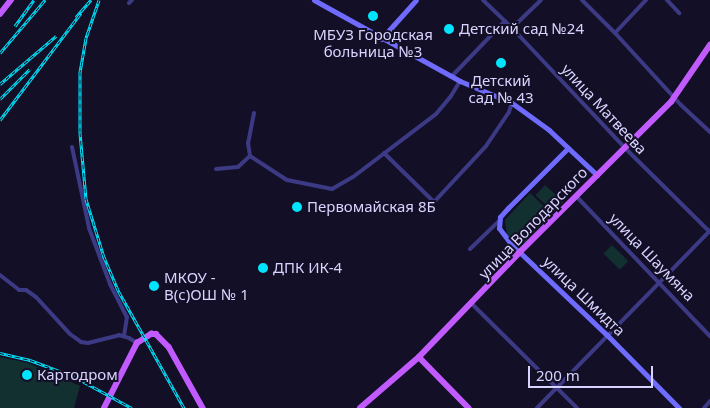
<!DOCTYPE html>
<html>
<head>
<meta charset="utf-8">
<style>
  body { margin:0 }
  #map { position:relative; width:710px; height:408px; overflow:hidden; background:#130f26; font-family:"Noto Sans",sans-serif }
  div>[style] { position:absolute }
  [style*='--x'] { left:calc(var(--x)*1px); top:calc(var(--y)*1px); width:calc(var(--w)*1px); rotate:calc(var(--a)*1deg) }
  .green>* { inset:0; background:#12302f; transform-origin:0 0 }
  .street>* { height:4px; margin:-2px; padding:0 2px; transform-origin:2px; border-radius:2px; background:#3d3a85 }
  .secondary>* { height:5px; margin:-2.5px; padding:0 2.5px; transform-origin:2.5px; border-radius:2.5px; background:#6f6bff }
  .primary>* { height:5.5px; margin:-2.75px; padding:0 2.75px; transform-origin:2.75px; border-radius:2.75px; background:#c25bff }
  .rail>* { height:3px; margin-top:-1.5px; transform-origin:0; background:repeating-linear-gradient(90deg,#130f26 0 4px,#00e5ff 0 8px); box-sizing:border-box; border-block:1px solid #00e5ff }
  .dots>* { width:14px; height:14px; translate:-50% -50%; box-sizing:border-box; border:2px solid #130f26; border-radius:50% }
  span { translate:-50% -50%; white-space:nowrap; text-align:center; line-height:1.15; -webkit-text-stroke:4px #130f26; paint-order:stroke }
  .poi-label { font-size:15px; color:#d9d4ff }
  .left { translate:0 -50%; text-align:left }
  .street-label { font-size:15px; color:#d9d4ff }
  .scale { position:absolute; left:528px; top:366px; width:125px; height:22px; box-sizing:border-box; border:2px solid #d9d4ff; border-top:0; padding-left:6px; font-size:15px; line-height:18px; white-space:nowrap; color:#d9d4ff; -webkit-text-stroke:4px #130f26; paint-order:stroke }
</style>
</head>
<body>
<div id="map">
  <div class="green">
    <div style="left:545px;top:185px;width:25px;height:14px;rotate:43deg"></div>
    <div style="clip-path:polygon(530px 193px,552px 214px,520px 248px,507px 235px,505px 220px)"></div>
    <div style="left:612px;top:245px;width:23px;height:12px;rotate:45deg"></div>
    <div style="clip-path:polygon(0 357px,28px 363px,80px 386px,74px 408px,0 408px)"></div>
  </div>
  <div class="street">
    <div style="--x:483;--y:0;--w:40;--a:44"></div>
    <div style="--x:512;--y:28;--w:166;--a:46.7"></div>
    <div style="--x:626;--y:149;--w:118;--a:44.7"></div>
    <div style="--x:582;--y:0;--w:47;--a:45"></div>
    <div style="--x:615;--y:33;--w:98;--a:47.5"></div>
    <div style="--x:681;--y:105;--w:40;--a:43"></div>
    <div style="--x:667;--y:0;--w:18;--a:47"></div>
    <div style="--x:129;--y:3;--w:4;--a:-45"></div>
    <div style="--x:512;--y:28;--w:40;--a:-44"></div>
    <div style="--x:615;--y:33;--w:45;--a:-46.8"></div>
    <div style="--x:453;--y:75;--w:75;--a:-46.1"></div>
    <div style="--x:254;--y:113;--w:31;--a:101"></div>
    <div style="--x:248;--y:143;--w:13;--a:81"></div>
    <div style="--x:250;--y:156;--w:44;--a:33"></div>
    <div style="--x:287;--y:180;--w:46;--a:11.3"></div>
    <div style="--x:332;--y:189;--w:24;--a:-30"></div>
    <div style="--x:353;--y:177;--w:104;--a:-37.2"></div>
    <div style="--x:436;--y:114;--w:23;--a:-50"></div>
    <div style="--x:451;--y:96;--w:17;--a:-59"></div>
    <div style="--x:72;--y:147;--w:83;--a:78.1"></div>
    <div style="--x:89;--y:228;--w:60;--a:69.4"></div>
    <div style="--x:110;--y:284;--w:37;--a:63"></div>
    <div style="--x:127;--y:317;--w:19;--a:99"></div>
    <div style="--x:384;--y:153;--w:70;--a:44.4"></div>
    <div style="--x:434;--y:202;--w:76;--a:-47.1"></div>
    <div style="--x:486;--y:146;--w:41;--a:-55.9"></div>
    <div style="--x:509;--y:112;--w:9;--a:-72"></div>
    <div style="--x:216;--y:169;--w:22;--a:-5"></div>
    <div style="--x:238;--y:167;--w:16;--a:-43"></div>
    <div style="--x:576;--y:196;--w:194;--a:46.3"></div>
    <div style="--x:470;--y:249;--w:39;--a:-44"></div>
    <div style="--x:0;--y:275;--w:24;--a:38"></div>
    <div style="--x:19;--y:290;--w:7;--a:0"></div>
    <div style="--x:26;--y:290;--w:12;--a:35"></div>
    <div style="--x:36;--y:297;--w:50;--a:47.4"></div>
    <div style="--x:70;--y:334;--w:14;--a:36"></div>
    <div style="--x:81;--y:342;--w:7;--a:8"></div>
    <div style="--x:88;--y:343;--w:32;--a:-14"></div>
    <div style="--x:119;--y:335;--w:10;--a:17"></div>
    <div style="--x:129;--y:338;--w:9;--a:32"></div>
    <div style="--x:472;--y:304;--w:148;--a:44.7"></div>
    <div style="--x:537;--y:408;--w:248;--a:-45.7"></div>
    <div style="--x:704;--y:408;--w:9;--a:-49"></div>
  </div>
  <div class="secondary">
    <div style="--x:314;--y:0;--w:167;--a:29"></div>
    <div style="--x:460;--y:81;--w:56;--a:22.9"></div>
    <div style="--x:512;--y:103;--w:46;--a:36.1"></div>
    <div style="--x:549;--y:130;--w:66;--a:43.2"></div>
    <div style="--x:381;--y:39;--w:52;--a:-48.1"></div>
    <div style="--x:568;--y:148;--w:85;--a:135"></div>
    <div style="--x:508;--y:208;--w:12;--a:132"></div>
    <div style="--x:500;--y:217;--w:11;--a:95"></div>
    <div style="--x:499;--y:228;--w:20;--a:53"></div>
    <div style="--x:511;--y:244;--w:132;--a:43.5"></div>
    <div style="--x:607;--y:335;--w:103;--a:45.4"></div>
  </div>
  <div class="primary">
    <div style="--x:0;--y:14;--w:18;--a:-52"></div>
    <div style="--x:419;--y:357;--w:71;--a:45.6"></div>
    <div style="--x:104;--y:408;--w:73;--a:-63.1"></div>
    <div style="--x:137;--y:343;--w:17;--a:-33"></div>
    <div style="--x:151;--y:334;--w:5;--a:0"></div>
    <div style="--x:156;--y:334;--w:18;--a:45"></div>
    <div style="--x:169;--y:347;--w:70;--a:60.9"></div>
    <div style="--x:360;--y:408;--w:78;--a:-40.8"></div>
    <div style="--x:419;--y:357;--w:146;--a:-46.1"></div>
    <div style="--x:520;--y:252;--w:213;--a:-44.8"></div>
    <div style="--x:671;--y:102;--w:69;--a:-55.6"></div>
  </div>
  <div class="rail">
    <div style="--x:99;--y:0;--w:40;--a:108.9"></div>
    <div style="--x:86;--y:38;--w:35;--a:100"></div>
    <div style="--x:80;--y:72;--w:61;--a:90"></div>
    <div style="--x:80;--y:133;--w:66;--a:84.8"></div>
    <div style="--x:86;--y:199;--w:61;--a:72.8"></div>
    <div style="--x:104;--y:257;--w:38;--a:67"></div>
    <div style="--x:119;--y:292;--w:133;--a:60.7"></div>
    <div style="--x:76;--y:17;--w:23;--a:-49"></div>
    <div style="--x:15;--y:26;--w:32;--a:-54"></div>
    <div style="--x:0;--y:53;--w:70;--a:-49.7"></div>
    <div style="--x:0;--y:84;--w:74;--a:-40.6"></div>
    <div style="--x:0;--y:99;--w:42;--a:-45"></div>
    <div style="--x:0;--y:120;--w:134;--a:-52.9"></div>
    <div style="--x:0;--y:353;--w:31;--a:13"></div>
    <div style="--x:30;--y:360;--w:46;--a:20.4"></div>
    <div style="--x:73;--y:376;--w:67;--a:28.5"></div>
  </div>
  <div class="dots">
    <div style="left:373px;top:16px;background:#00e5ff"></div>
    <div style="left:449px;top:29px;background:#00e5ff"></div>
    <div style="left:501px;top:63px;background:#00e5ff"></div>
    <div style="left:297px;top:207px;background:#00e5ff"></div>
    <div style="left:263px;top:268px;background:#00e5ff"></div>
    <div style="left:154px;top:286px;background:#00e5ff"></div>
    <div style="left:27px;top:375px;background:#00e5ff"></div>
  </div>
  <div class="poi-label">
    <span class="left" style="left:459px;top:29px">Детский сад №24</span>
    <span style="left:373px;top:43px">МБУЗ Городская<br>больница №3</span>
    <span style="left:501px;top:89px">Детский<br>сад № 43</span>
    <span class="left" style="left:307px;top:207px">Первомайская 8Б</span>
    <span class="left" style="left:273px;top:268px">ДПК ИК-4</span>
    <span class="left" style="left:164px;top:286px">МКОУ -<br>В(с)ОШ № 1</span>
    <span class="left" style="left:37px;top:375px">Картодром</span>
  </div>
  <div class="street-label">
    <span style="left:604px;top:109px;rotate:47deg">улица Матвеева</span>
    <span style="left:533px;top:223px;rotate:-46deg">улица Володарского</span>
    <span style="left:652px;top:257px;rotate:46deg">улица Шаумяна</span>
    <span style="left:584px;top:296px;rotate:44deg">улица Шмидта</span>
  </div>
  <div class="scale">200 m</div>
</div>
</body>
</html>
